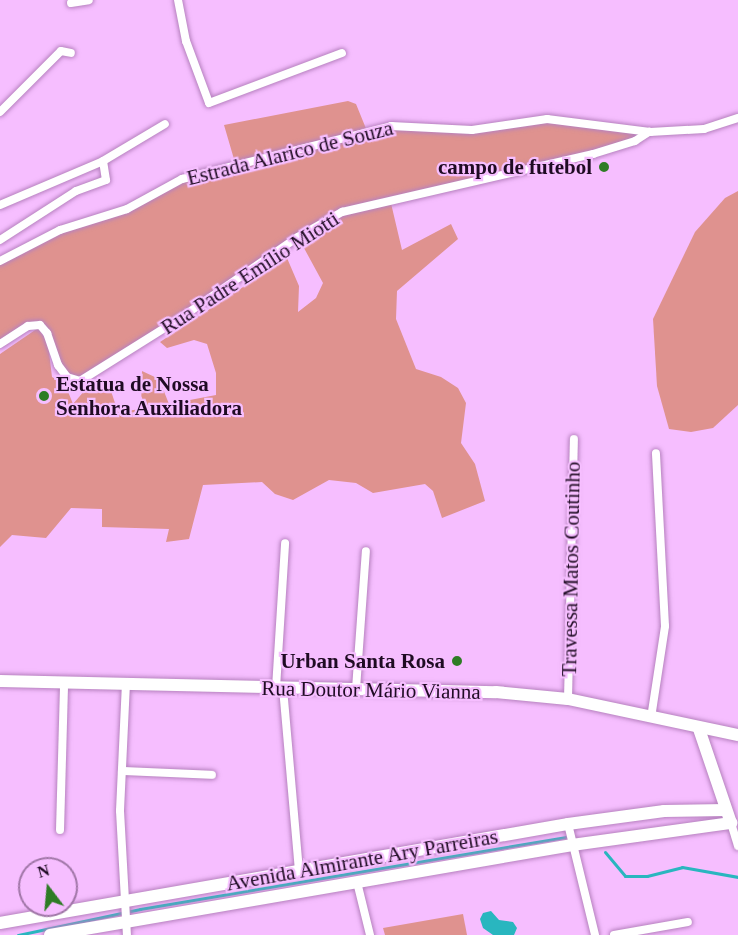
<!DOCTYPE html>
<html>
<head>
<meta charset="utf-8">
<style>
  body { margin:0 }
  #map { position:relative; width:738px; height:935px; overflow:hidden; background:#f6beff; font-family:"Times New Roman",serif }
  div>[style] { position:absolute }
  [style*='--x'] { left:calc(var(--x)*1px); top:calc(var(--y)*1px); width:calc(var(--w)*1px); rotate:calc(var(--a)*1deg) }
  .green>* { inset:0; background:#df928f }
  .water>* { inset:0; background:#29b6bf }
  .stream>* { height:3px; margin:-1.5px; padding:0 1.5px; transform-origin:1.5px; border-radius:1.5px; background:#29b6bf }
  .roads { filter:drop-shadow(0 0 2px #b681bf) drop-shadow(0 0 2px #b681bf) }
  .street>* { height:8px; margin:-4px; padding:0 4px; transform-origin:4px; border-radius:4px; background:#fff }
  .secondary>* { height:12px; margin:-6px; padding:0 6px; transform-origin:6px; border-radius:6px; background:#fff }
  .dots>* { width:16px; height:16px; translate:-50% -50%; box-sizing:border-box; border:3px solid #f6beff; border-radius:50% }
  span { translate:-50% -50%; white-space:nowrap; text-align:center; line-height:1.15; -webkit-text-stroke:4.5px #f6beff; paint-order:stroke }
  .street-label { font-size:21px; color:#1f0b23 }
  .poi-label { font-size:21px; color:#1f0b23; font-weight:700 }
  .right { translate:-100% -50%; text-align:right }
  .left { translate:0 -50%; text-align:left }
  .north { position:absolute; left:18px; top:857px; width:60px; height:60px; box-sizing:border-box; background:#f6beff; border:2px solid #a076a7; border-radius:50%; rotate:344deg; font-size:16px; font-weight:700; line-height:24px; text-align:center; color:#1f0b23 }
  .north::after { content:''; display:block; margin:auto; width:21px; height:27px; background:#2e7c25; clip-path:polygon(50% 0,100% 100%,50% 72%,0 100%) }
</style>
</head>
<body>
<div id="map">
  <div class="green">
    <div style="clip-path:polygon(348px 101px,356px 104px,367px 131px,391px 126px,453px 131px,525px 121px,650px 132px,635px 141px,390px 199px,402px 250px,451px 224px,458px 239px,397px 291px,396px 319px,416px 369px,441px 377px,458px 388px,466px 403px,461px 443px,475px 464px,485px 501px,442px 518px,433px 491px,425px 484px,373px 493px,356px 483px,329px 480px,293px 500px,275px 494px,262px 482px,203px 485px,189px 539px,166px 542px,169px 529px,102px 527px,102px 509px,71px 508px,46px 538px,12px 535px,0 547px,0 354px,38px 328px,48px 343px,52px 377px,65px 384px,73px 404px,92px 382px,101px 379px,111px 391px,118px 412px,141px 409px,142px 371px,159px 379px,169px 404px,216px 395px,216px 373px,207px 344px,194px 340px,167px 348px,160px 342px,287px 258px,299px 286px,298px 312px,316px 298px,323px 283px,298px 237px,85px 379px,67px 377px,47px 333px,35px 324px,0 344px,0 261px,37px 240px,94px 221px,158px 190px,236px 166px,224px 125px)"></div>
    <div style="clip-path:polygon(738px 191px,738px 405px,713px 428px,691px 432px,669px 429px,657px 386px,653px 319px,695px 232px,725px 198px)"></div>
    <div style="clip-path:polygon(463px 914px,467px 935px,385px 935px,383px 928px)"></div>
  </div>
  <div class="water">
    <div style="clip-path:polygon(491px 911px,499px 920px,513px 922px,517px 928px,514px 935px,493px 935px,483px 928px,480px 919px,483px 913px)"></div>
  </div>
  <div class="stream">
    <div style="--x:605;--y:852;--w:31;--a:50"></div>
    <div style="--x:625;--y:876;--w:22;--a:0"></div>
    <div style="--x:647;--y:876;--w:36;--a:-14"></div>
    <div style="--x:682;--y:867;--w:57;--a:10.1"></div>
    <div style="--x:18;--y:935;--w:125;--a:-12"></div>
    <div style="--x:140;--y:909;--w:431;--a:-9.6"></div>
  </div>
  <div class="roads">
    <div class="street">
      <div style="--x:178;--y:0;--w:42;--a:79"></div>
      <div style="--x:186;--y:41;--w:66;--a:69.6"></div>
      <div style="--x:209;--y:103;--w:142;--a:-20.6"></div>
      <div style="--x:71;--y:3;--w:18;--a:-9"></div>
      <div style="--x:0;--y:112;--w:86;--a:-45"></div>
      <div style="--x:61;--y:51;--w:10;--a:11"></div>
      <div style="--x:0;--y:205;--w:112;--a:-23.1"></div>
      <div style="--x:103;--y:161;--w:72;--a:-30.8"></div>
      <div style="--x:0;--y:240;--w:90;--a:-32.8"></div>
      <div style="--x:76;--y:191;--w:32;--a:-20"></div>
      <div style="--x:106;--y:180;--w:19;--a:-99"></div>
      <div style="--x:0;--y:261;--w:68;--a:-27.3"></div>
      <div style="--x:60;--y:230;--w:70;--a:-17.4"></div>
      <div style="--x:127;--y:209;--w:63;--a:-28.6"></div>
      <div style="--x:182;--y:179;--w:216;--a:-14.2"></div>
      <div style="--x:391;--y:126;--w:81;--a:2.8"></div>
      <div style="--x:472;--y:130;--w:76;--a:-8.3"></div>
      <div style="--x:547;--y:119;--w:104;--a:7.2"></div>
      <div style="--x:650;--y:132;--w:54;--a:-3.2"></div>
      <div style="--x:704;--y:129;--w:36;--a:-18"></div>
      <div style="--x:0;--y:344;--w:33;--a:-33"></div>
      <div style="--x:28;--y:326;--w:12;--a:-5"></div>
      <div style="--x:40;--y:325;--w:11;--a:49"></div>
      <div style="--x:47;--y:333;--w:34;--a:71"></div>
      <div style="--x:58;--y:365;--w:15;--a:53"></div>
      <div style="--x:67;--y:377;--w:14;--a:17"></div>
      <div style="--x:80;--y:381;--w:117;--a:-32.1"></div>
      <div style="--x:179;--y:319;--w:145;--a:-34.6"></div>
      <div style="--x:298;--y:237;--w:51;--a:-29.6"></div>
      <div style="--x:342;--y:212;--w:258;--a:-13"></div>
      <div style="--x:593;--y:154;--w:44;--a:-17.2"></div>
      <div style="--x:635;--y:141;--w:17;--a:-33"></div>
      <div style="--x:126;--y:683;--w:128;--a:92.7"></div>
      <div style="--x:120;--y:811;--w:124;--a:86.8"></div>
      <div style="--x:276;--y:688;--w:145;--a:-86.4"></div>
      <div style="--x:283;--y:688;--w:184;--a:85"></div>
      <div style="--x:356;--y:689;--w:138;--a:-85.9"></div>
      <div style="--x:568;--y:699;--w:260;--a:-88.7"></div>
      <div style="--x:651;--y:718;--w:93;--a:-81.3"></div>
      <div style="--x:665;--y:626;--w:173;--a:-93"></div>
      <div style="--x:122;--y:771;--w:90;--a:2.5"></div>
      <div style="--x:731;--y:823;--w:24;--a:73"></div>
      <div style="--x:568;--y:824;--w:114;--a:76.3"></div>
      <div style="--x:60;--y:830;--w:146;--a:-88.4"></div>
      <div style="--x:357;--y:882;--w:55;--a:76.2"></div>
      <div style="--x:614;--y:935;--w:75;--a:-10"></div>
    </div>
    <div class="secondary">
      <div style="--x:0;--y:681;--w:496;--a:1.3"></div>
      <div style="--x:496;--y:692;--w:72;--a:5.6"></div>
      <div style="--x:568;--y:699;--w:174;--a:12"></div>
      <div style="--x:0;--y:923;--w:577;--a:-9.89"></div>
      <div style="--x:568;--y:824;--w:97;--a:-7.7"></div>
      <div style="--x:664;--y:811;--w:62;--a:-0.9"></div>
      <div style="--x:50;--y:935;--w:530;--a:-9.78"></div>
      <div style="--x:572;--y:845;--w:161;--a:-7.9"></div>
      <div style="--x:731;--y:823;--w:99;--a:-108.8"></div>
    </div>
  </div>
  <div class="dots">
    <div style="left:604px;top:167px;background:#2e7c25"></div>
    <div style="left:44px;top:396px;background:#2e7c25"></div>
    <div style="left:457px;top:661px;background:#2e7c25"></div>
  </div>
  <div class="street-label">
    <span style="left:290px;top:153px;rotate:-14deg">Estrada Alarico de Souza</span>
    <span style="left:250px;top:273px;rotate:-33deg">Rua Padre Emílio Miotti</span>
    <span style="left:571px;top:569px;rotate:-89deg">Travessa Matos Coutinho</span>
    <span style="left:371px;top:690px;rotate:1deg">Rua Doutor Mário Vianna</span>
    <span style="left:362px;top:860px;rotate:-10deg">Avenida Almirante Ary Parreiras</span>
  </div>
  <div class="poi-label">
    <span class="right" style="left:592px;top:167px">campo de futebol</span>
    <span class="left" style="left:56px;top:396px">Estatua de Nossa<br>Senhora Auxiliadora</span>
    <span class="right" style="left:445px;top:661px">Urban Santa Rosa</span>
  </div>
  <div class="north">N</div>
</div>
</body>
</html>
